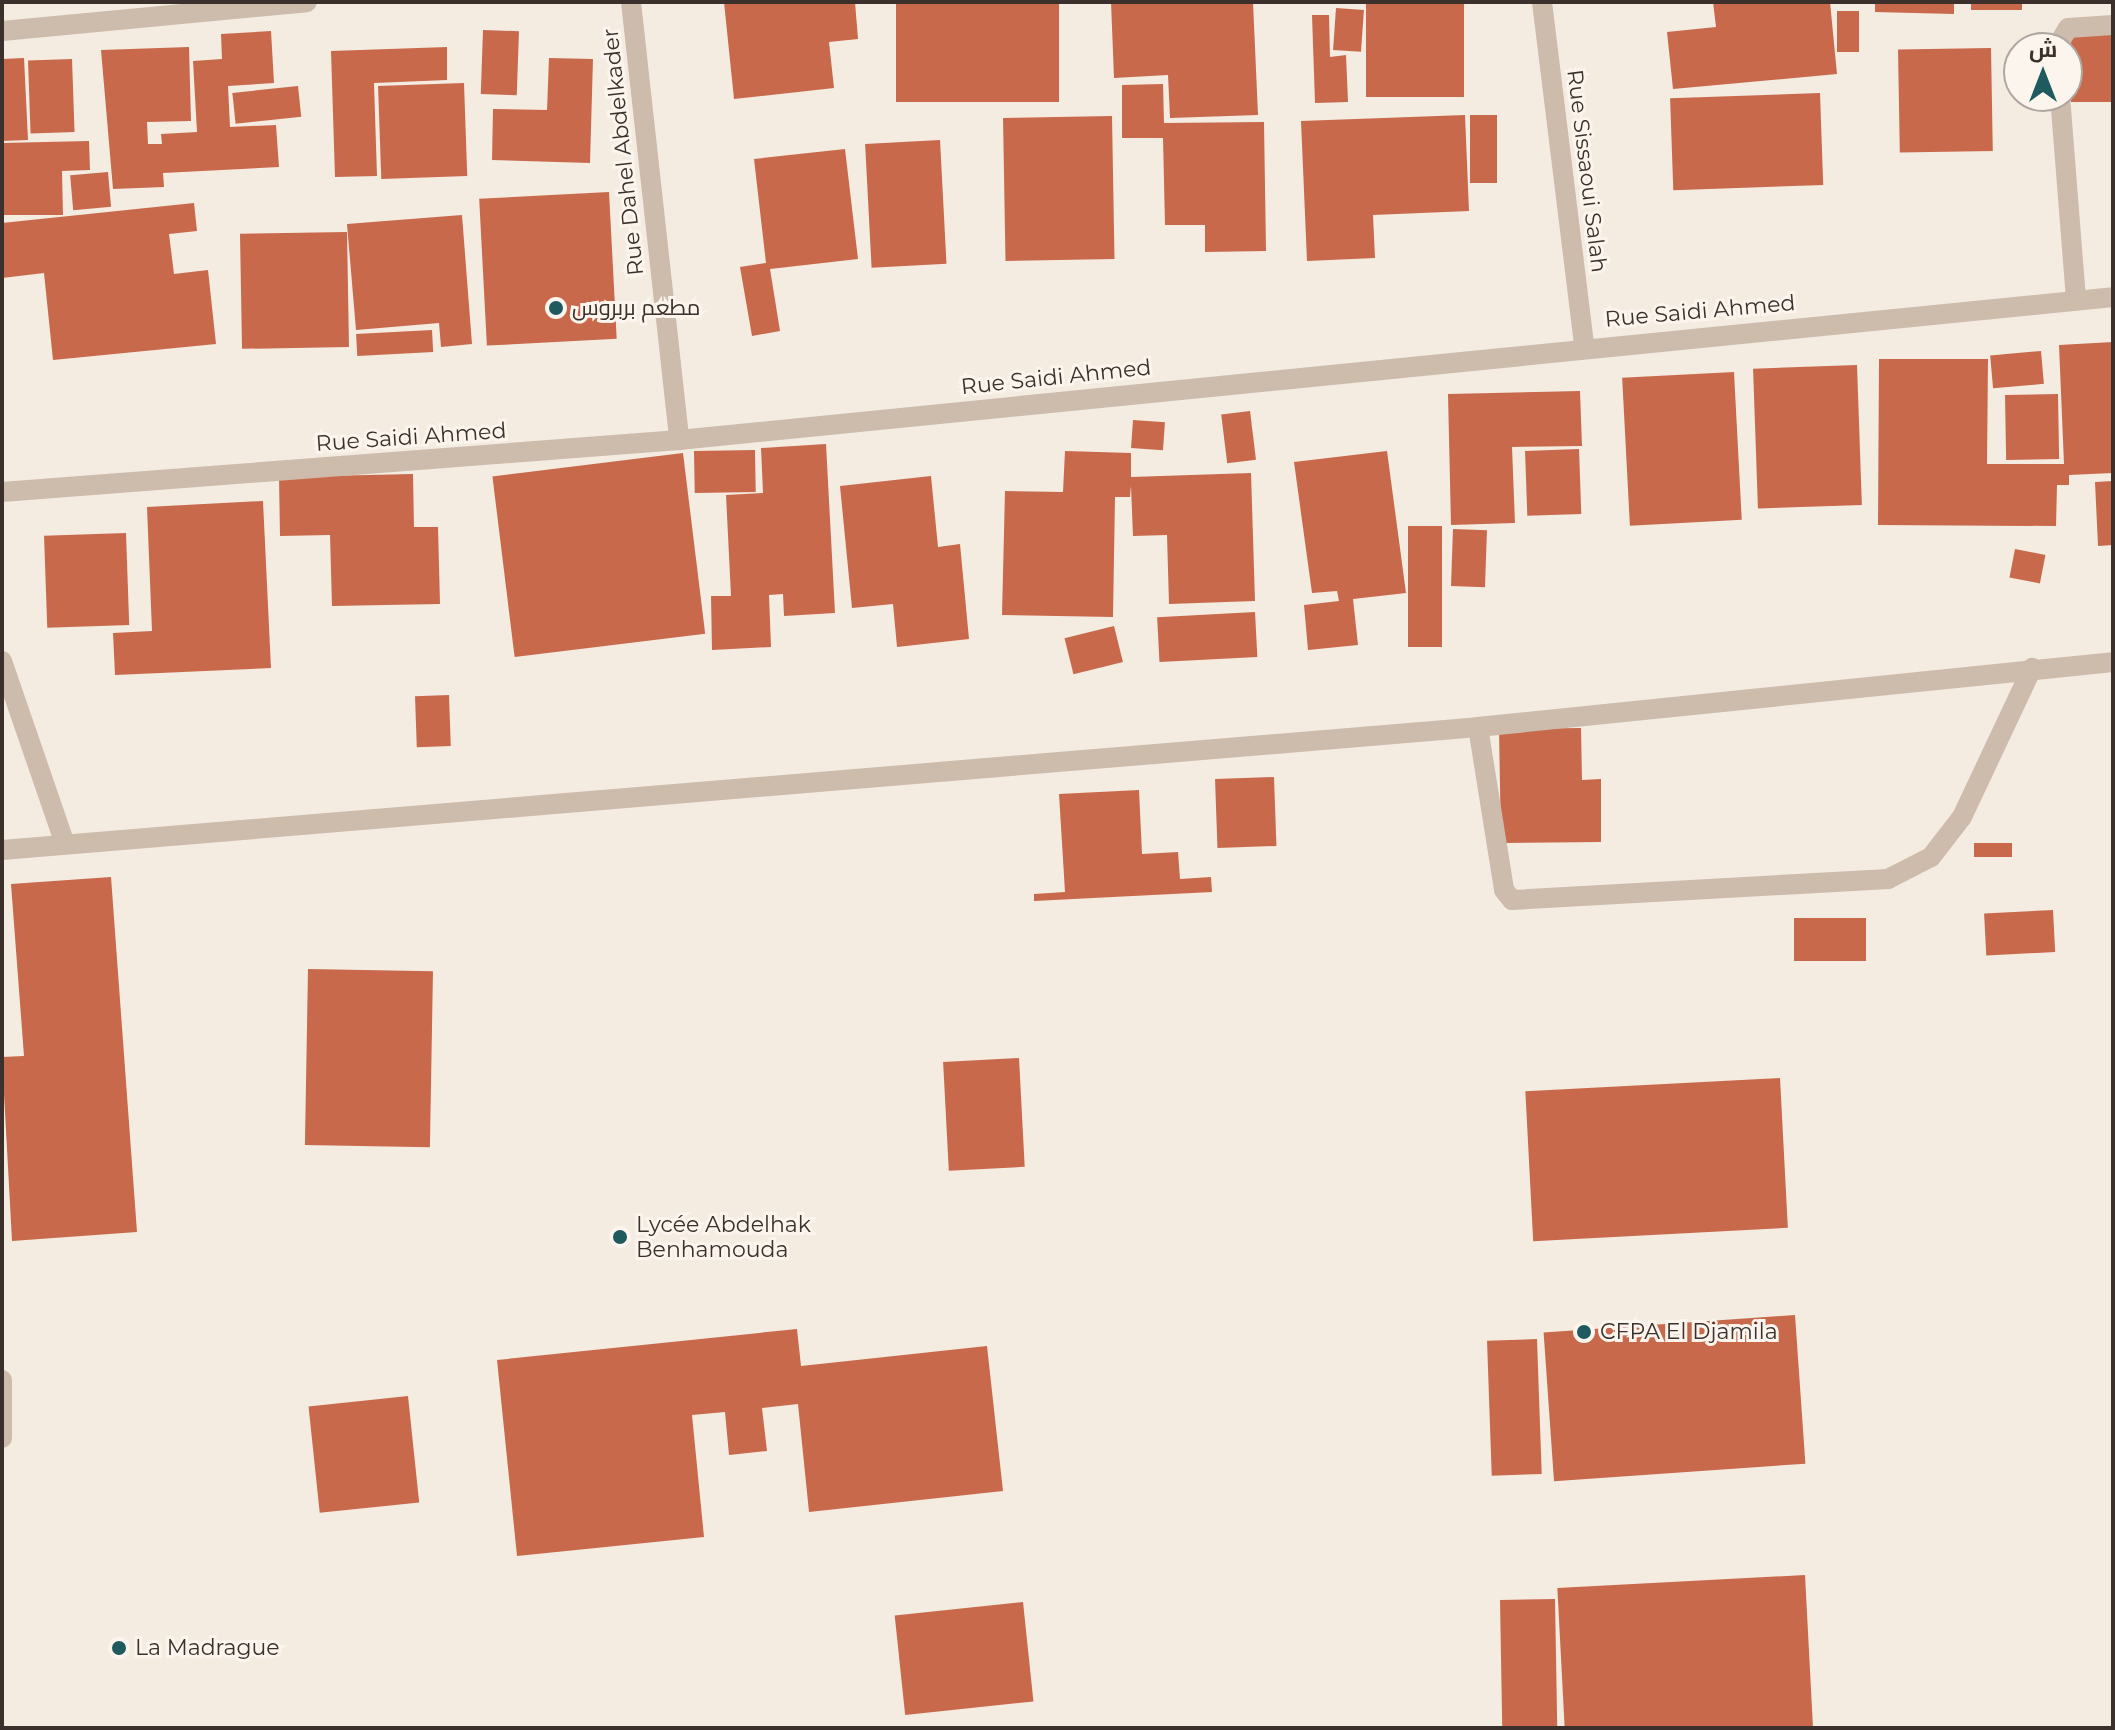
<!DOCTYPE html>
<html>
<head>
<meta charset="utf-8">
<style>
  body { margin:0 }
  #map { position:relative; width:2115px; height:1730px; overflow:hidden; background:#f4ebe1; font-family:Montserrat,Cairo,sans-serif }
  div>[style] { position:absolute }
  [style*='--x'] { left:calc(var(--x)*1px); top:calc(var(--y)*1px); width:calc(var(--w)*1px); rotate:calc(var(--a)*1deg) }
  .building>* { inset:0; background:#c8694b; transform-origin:0 0 }
  .minor>* { height:20px; margin:-10px; padding:0 10px; transform-origin:10px; border-radius:10px; background:#cdbbac }
  .tertiary>* { height:20px; margin:-10px; padding:0 10px; transform-origin:10px; border-radius:10px; background:#cdbbac }
  .dots>* { width:22px; height:22px; translate:-50% -50%; box-sizing:border-box; border:4px solid #fbf5ee; border-radius:50% }
  span { translate:-50% -50%; white-space:nowrap; text-align:center; line-height:1.15; -webkit-text-stroke:6px #fbf5ee; paint-order:stroke }
  .street-label { font-size:22px; color:#3b302b }
  .poi-label { font-size:22px; color:#3b302b }
  .left { translate:0 -50%; text-align:left }
  .frame { position:absolute; inset:0; border:4px solid #3b302b; pointer-events:none }
  .north { position:absolute; left:2003px; top:32px; width:80px; height:80px; box-sizing:border-box; background:#fbf5ee; border:2px solid #aea6a0; border-radius:50%; rotate:0deg; font-size:22px; font-weight:700; line-height:32px; text-align:center; color:#3b302b }
  .north::after { content:''; display:block; margin:auto; width:28px; height:36px; background:#1f5a5e; clip-path:polygon(50% 0,100% 100%,50% 72%,0 100%) }
</style>
</head>
<body>
<div id="map">
  <div class="building">
    <div style="clip-path:polygon(724px 2px,855px 2px,858px 39px,829px 42px,834px 88px,734px 99px)"></div>
    <div style="left:896px;top:2px;width:163px;height:100px"></div>
    <div style="clip-path:polygon(1111px 2px,1253px 2px,1258px 115px,1170px 118px,1168px 75px,1114px 78px)"></div>
    <div style="left:1366px;top:2px;width:98px;height:95px"></div>
    <div style="clip-path:polygon(1713px 2px,1830px 2px,1837px 74px,1673px 89px,1667px 32px,1716px 27px)"></div>
    <div style="clip-path:polygon(1875px 2px,1954px 2px,1954px 14px,1875px 12px)"></div>
    <div style="left:1971px;top:2px;width:51px;height:8px"></div>
    <div style="left:1336px;top:8px;width:28px;height:42px;rotate:4deg"></div>
    <div style="left:1837px;top:11px;width:22px;height:41px"></div>
    <div style="clip-path:polygon(1312px 15px,1329px 15px,1330px 57px,1346px 55px,1348px 102px,1315px 103px)"></div>
    <div style="left:483px;top:30px;width:36px;height:64px;rotate:2deg"></div>
    <div style="clip-path:polygon(271px 31px,274px 83px,228px 86px,230px 127px,276px 125px,279px 167px,163px 173px,164px 187px,113px 189px,101px 50px,189px 47px,191px 121px,147px 122px,148px 144px,162px 144px,161px 134px,197px 132px,193px 61px,222px 59px,221px 34px)"></div>
    <div style="left:2113px;top:34px;width:68px;height:42px;rotate:90deg"></div>
    <div style="clip-path:polygon(447px 47px,447px 80px,374px 83px,377px 176px,335px 177px,331px 51px)"></div>
    <div style="left:1991px;top:48px;width:103px;height:93px;rotate:89deg"></div>
    <div style="clip-path:polygon(24px 58px,28px 140px,2px 141px,2px 59px)"></div>
    <div style="clip-path:polygon(549px 58px,593px 59px,590px 163px,492px 160px,493px 109px,547px 110px)"></div>
    <div style="left:72px;top:59px;width:73px;height:44px;rotate:88deg"></div>
    <div style="left:464px;top:83px;width:93px;height:86px;rotate:88deg"></div>
    <div style="clip-path:polygon(1163px 84px,1164px 123px,1264px 122px,1266px 251px,1205px 252px,1205px 225px,1165px 225px,1163px 138px,1122px 138px,1122px 85px)"></div>
    <div style="left:298px;top:86px;width:31px;height:66px;rotate:84deg"></div>
    <div style="left:1820px;top:93px;width:92px;height:150px;rotate:88deg"></div>
    <div style="clip-path:polygon(1465px 115px,1469px 211px,1373px 215px,1375px 258px,1307px 261px,1301px 121px)"></div>
    <div style="left:1470px;top:115px;width:27px;height:68px"></div>
    <div style="left:1112px;top:116px;width:143px;height:109px;rotate:89deg"></div>
    <div style="left:940px;top:140px;width:124px;height:75px;rotate:87deg"></div>
    <div style="clip-path:polygon(89px 141px,90px 170px,62px 171px,63px 215px,2px 215px,2px 143px)"></div>
    <div style="clip-path:polygon(845px 149px,858px 259px,770px 269px,780px 331px,752px 336px,740px 267px,766px 263px,754px 159px)"></div>
    <div style="left:108px;top:172px;width:35px;height:38px;rotate:85deg"></div>
    <div style="left:609px;top:192px;width:147px;height:130px;rotate:87deg"></div>
    <div style="clip-path:polygon(194px 203px,197px 231px,169px 234px,174px 274px,208px 270px,216px 344px,53px 360px,44px 273px,2px 278px,2px 223px)"></div>
    <div style="clip-path:polygon(462px 215px,472px 344px,441px 347px,439px 323px,356px 330px,347px 224px)"></div>
    <div style="left:347px;top:232px;width:115px;height:107px;rotate:89deg"></div>
    <div style="left:432px;top:330px;width:22px;height:76px;rotate:87deg"></div>
    <div style="clip-path:polygon(2113px 342px,2113px 473px,2069px 475px,2069px 485px,2057px 485px,2056px 526px,1878px 525px,1879px 359px,1988px 359px,1987px 464px,2064px 464px,2059px 345px)"></div>
    <div style="left:2041px;top:351px;width:33px;height:51px;rotate:85deg"></div>
    <div style="left:1857px;top:365px;width:140px;height:104px;rotate:88deg"></div>
    <div style="left:1734px;top:372px;width:148px;height:112px;rotate:87deg"></div>
    <div style="clip-path:polygon(1580px 391px,1582px 446px,1512px 447px,1515px 523px,1451px 525px,1448px 394px)"></div>
    <div style="left:2058px;top:394px;width:65px;height:53px;rotate:89deg"></div>
    <div style="left:1250px;top:411px;width:49px;height:29px;rotate:83deg"></div>
    <div style="left:1133px;top:420px;width:32px;height:28px;rotate:4deg"></div>
    <div style="clip-path:polygon(826px 444px,835px 613px,784px 616px,783px 594px,769px 595px,771px 647px,712px 650px,711px 596px,731px 596px,726px 495px,763px 493px,761px 448px)"></div>
    <div style="left:1579px;top:449px;width:65px;height:54px;rotate:88deg"></div>
    <div style="left:755px;top:450px;width:42px;height:61px;rotate:89deg"></div>
    <div style="clip-path:polygon(1065px 451px,1131px 453px,1131px 477px,1251px 473px,1255px 601px,1169px 604px,1167px 535px,1133px 536px,1131px 486px,1130px 497px,1115px 497px,1113px 617px,1002px 615px,1005px 491px,1063px 492px)"></div>
    <div style="clip-path:polygon(1387px 451px,1406px 593px,1353px 599px,1358px 645px,1308px 650px,1304px 605px,1339px 601px,1337px 591px,1312px 593px,1294px 462px)"></div>
    <div style="left:683px;top:453px;width:182px;height:192px;rotate:83deg"></div>
    <div style="clip-path:polygon(413px 474px,414px 527px,438px 527px,440px 604px,332px 606px,330px 535px,280px 536px,279px 477px)"></div>
    <div style="clip-path:polygon(931px 476px,938px 547px,960px 544px,969px 639px,897px 647px,893px 604px,852px 608px,840px 486px)"></div>
    <div style="clip-path:polygon(2113px 481px,2113px 545px,2098px 546px,2095px 482px)"></div>
    <div style="clip-path:polygon(263px 501px,271px 668px,115px 675px,113px 633px,152px 631px,147px 507px)"></div>
    <div style="left:1408px;top:526px;width:34px;height:121px"></div>
    <div style="left:1453px;top:529px;width:34px;height:57px;rotate:2deg"></div>
    <div style="left:126px;top:533px;width:92px;height:82px;rotate:88deg"></div>
    <div style="left:2015px;top:549px;width:31px;height:29px;rotate:11deg"></div>
    <div style="left:1255px;top:612px;width:45px;height:98px;rotate:87deg"></div>
    <div style="left:1114px;top:626px;width:37px;height:51px;rotate:76deg"></div>
    <div style="left:449px;top:695px;width:51px;height:34px;rotate:88deg"></div>
    <div style="clip-path:polygon(1581px 728px,1582px 780px,1601px 779px,1601px 842px,1501px 843px,1499px 729px)"></div>
    <div style="left:1274px;top:777px;width:69px;height:59px;rotate:88deg"></div>
    <div style="clip-path:polygon(1139px 790px,1142px 854px,1178px 852px,1180px 879px,1211px 877px,1212px 892px,1034px 901px,1034px 894px,1065px 892px,1059px 794px)"></div>
    <div style="left:2012px;top:843px;width:14px;height:38px;rotate:90deg"></div>
    <div style="clip-path:polygon(111px 877px,137px 1232px,12px 1241px,2px 1057px,24px 1056px,11px 884px)"></div>
    <div style="left:2053px;top:910px;width:42px;height:69px;rotate:87deg"></div>
    <div style="left:1866px;top:918px;width:43px;height:72px;rotate:90deg"></div>
    <div style="left:308px;top:969px;width:125px;height:176px;rotate:1deg"></div>
    <div style="left:1019px;top:1058px;width:109px;height:76px;rotate:87deg"></div>
    <div style="left:1780px;top:1078px;width:150px;height:255px;rotate:87deg"></div>
    <div style="left:1795px;top:1315px;width:149px;height:252px;rotate:86deg"></div>
    <div style="clip-path:polygon(797px 1329px,801px 1366px,987px 1346px,1003px 1491px,809px 1512px,798px 1404px,762px 1408px,767px 1451px,729px 1455px,725px 1412px,692px 1415px,704px 1537px,517px 1556px,497px 1360px)"></div>
    <div style="left:1537px;top:1339px;width:135px;height:50px;rotate:88deg"></div>
    <div style="left:408px;top:1396px;width:107px;height:100px;rotate:84deg"></div>
    <div style="left:1805px;top:1575px;width:152px;height:248px;rotate:87deg"></div>
    <div style="left:1555px;top:1599px;width:129px;height:55px;rotate:89deg"></div>
    <div style="left:1023px;top:1602px;width:100px;height:129px;rotate:84deg"></div>
  </div>
  <div class="minor">
    <div style="--x:631;--y:2;--w:441;--a:83.7"></div>
    <div style="--x:1542;--y:2;--w:347;--a:83"></div>
    <div style="--x:2;--y:31;--w:306;--a:-5.4"></div>
    <div style="--x:2056;--y:48;--w:23;--a:-59"></div>
    <div style="--x:2068;--y:28;--w:45;--a:-3.8"></div>
    <div style="--x:2060;--y:96;--w:205;--a:85.5"></div>
    <div style="--x:2;--y:661;--w:194;--a:71"></div>
    <div style="--x:1478;--y:727;--w:165;--a:80.9"></div>
    <div style="--x:1504;--y:890;--w:13;--a:51"></div>
    <div style="--x:1512;--y:900;--w:377;--a:-3.2"></div>
    <div style="--x:1888;--y:879;--w:48;--a:-27.1"></div>
    <div style="--x:1931;--y:857;--w:51;--a:-52.2"></div>
    <div style="--x:1962;--y:817;--w:165;--a:-64.8"></div>
    <div style="--x:2;--y:850;--w:1481;--a:-4.76"></div>
    <div style="--x:1478;--y:727;--w:638;--a:-5.84"></div>
    <div style="--x:2;--y:1380;--w:58;--a:90"></div>
  </div>
  <div class="tertiary">
    <div style="--x:2;--y:492;--w:679;--a:-4.39"></div>
    <div style="--x:679;--y:440;--w:1441;--a:-5.69"></div>
  </div>
  <div class="dots">
    <div style="left:556px;top:308px;background:#1f5a5e"></div>
    <div style="left:620px;top:1237px;background:#1f5a5e"></div>
    <div style="left:1584px;top:1332px;background:#1f5a5e"></div>
    <div style="left:119px;top:1648px;background:#1f5a5e"></div>
  </div>
  <div class="street-label">
    <span style="left:623px;top:152px;rotate:-96deg">Rue Dahel Abdelkader</span>
    <span style="left:1587px;top:171px;rotate:83deg">Rue Sissaoui Salah</span>
    <span style="left:1700px;top:311px;rotate:-5deg">Rue Saidi Ahmed</span>
    <span style="left:1056px;top:377px;rotate:-6deg">Rue Saidi Ahmed</span>
    <span style="left:411px;top:437px;rotate:-4deg">Rue Saidi Ahmed</span>
  </div>
  <div class="poi-label">
    <span class="left" style="left:572px;top:308px">مطعم بربروس</span>
    <span class="left" style="left:636px;top:1237px">Lycée Abdelhak<br>Benhamouda</span>
    <span class="left" style="left:1600px;top:1332px">CFPA El Djamila</span>
    <span class="left" style="left:135px;top:1648px">La Madrague</span>
  </div>
  <div class="frame"></div>
  <div class="north">ش</div>
</div>
</body>
</html>
